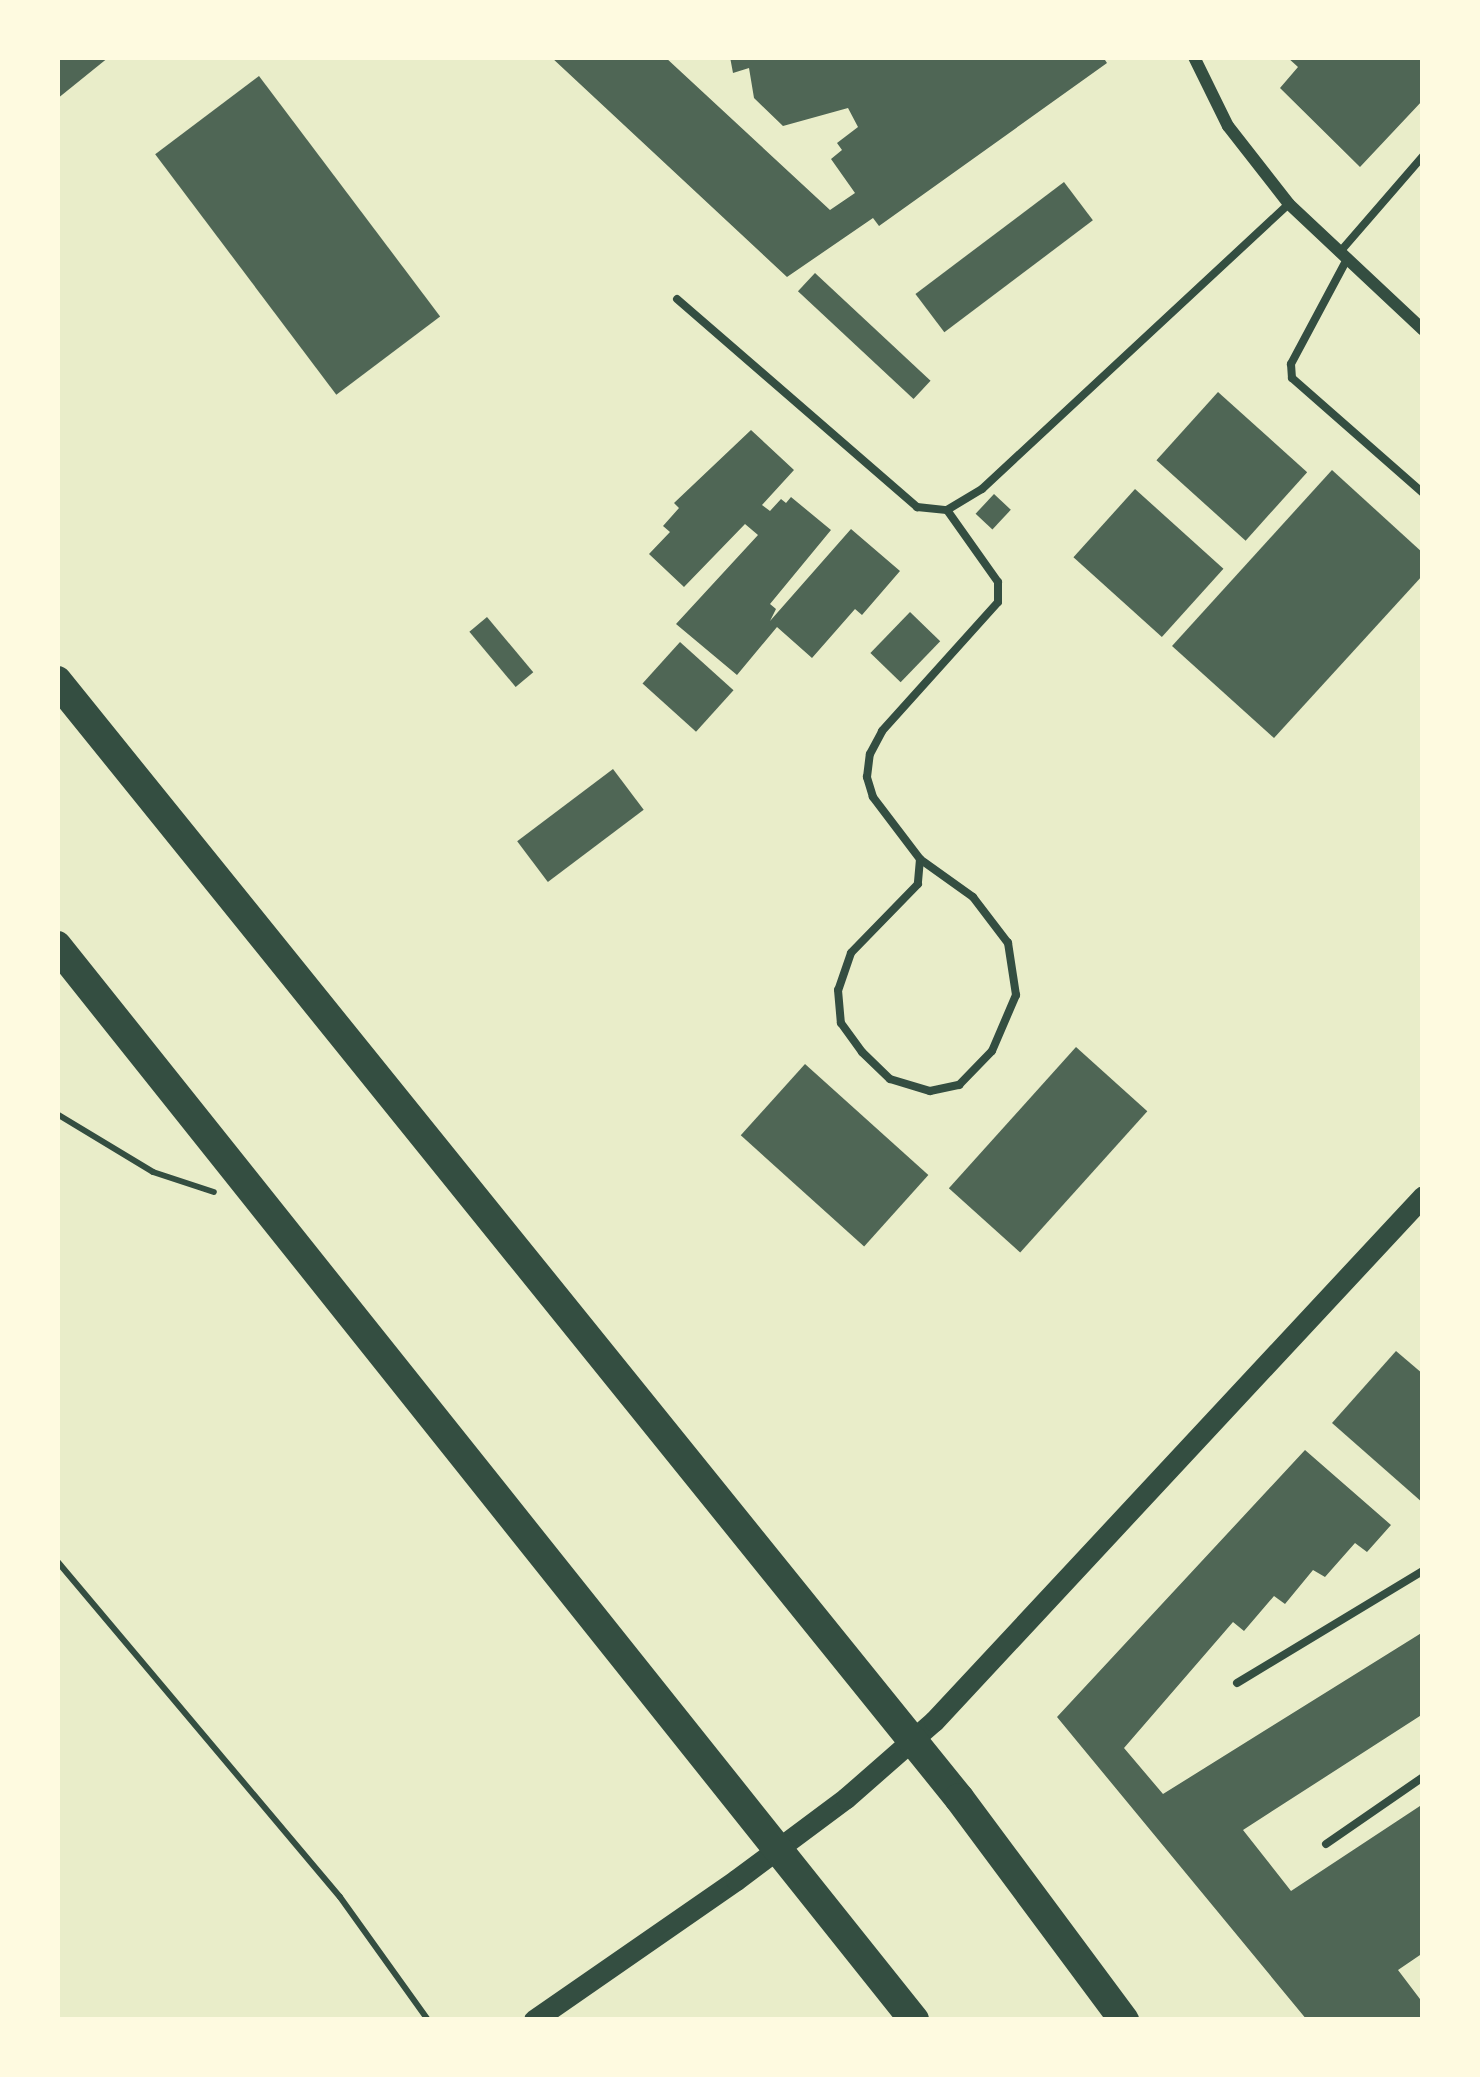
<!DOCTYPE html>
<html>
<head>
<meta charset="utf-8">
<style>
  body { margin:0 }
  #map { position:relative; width:1480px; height:2077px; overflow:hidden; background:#e9edc9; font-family:Raleway,sans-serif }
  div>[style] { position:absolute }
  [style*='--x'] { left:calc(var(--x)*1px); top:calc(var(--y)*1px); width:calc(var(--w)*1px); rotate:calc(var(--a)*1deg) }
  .building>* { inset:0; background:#4f6655; transform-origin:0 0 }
  .path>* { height:6px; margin:-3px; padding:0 3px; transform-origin:3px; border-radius:3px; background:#344e41 }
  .service>* { height:8px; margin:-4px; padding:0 4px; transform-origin:4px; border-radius:4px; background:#344e41 }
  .minor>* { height:12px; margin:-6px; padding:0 6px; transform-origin:6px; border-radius:6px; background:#344e41 }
  .tertiary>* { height:21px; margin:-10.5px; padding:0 10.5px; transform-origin:10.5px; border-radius:10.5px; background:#344e41 }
  .motorway>* { height:30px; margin:-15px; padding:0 15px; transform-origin:15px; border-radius:15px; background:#344e41 }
  span { translate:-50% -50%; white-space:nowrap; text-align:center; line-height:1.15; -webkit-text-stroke:12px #fefae0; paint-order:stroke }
  .frame { position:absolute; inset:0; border:60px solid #fefae0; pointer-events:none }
</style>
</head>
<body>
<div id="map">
  <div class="building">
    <div style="clip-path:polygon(57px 57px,109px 57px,57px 99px)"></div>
    <div style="clip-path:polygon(551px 57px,665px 57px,830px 210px,855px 193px,831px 159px,842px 150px,837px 143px,858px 127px,848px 108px,783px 126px,754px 98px,749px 68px,733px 73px,730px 57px,1103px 57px,1107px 63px,879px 226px,873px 218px,787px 277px)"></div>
    <div style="clip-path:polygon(1287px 57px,1423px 57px,1423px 100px,1360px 167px,1280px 88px,1298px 67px)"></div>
    <div style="left:259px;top:76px;width:301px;height:130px;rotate:53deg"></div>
    <div style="left:1064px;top:182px;width:48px;height:186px;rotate:53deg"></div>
    <div style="left:815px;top:273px;width:158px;height:25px;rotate:43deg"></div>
    <div style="left:1218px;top:392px;width:120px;height:92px;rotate:42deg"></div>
    <div style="clip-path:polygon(751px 430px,794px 470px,762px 505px,770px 511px,781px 499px,786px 503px,791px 497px,831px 530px,770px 604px,776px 609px,770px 621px,851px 529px,900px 571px,862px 615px,855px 609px,812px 658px,777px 627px,737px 675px,676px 624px,758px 535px,745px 524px,684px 587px,649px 554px,670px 532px,663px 526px,679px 508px,674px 503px)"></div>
    <div style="clip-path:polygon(1332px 470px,1423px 553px,1423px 575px,1274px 738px,1172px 646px)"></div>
    <div style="left:1135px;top:489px;width:119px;height:92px;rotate:42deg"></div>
    <div style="left:994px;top:494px;width:23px;height:27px;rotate:43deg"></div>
    <div style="left:910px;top:612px;width:42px;height:57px;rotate:44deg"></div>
    <div style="left:487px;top:617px;width:72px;height:23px;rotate:50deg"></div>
    <div style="left:680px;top:642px;width:72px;height:56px;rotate:42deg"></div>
    <div style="left:613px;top:769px;width:51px;height:120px;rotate:53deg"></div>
    <div style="left:1076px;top:1047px;width:96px;height:190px;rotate:42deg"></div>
    <div style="left:805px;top:1064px;width:166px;height:96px;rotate:42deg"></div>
    <div style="clip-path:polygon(1396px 1351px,1423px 1374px,1423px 1503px,1332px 1423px)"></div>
    <div style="clip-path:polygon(1305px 1450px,1391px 1525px,1367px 1552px,1355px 1543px,1325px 1577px,1313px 1570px,1285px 1604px,1274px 1596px,1244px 1631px,1233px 1622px,1124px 1748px,1163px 1794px,1423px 1632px,1423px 1714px,1243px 1830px,1291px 1891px,1423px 1804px,1423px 1953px,1398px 1970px,1423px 2003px,1423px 2020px,1307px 2020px,1057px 1717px)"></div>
  </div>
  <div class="path">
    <div style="--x:57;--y:1114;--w:112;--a:31.1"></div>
    <div style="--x:153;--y:1172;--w:64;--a:18.2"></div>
    <div style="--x:57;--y:1561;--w:439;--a:49.9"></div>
    <div style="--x:340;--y:1897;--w:151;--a:54.4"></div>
  </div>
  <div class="service">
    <div style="--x:1339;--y:253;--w:128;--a:-49.1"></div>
    <div style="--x:1346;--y:261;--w:117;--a:118.1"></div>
    <div style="--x:1291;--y:364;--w:14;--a:86"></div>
    <div style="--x:1292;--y:378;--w:174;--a:41.3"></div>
    <div style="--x:677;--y:299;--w:318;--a:40.9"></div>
    <div style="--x:917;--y:507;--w:30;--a:6"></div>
    <div style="--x:947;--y:510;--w:41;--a:-31"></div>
    <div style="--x:982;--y:489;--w:419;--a:-42.9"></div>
    <div style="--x:920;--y:859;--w:25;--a:95"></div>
    <div style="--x:918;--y:884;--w:96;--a:134.2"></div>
    <div style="--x:851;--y:953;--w:39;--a:109"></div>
    <div style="--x:838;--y:990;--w:33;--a:85"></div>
    <div style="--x:841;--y:1023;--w:36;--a:54"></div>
    <div style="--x:862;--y:1052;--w:39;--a:44"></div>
    <div style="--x:890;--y:1079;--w:42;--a:16.7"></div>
    <div style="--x:930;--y:1091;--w:30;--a:-12"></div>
    <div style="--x:959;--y:1085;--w:47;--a:-45.9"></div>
    <div style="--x:992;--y:1051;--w:61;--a:-66.8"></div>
    <div style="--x:1016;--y:995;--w:53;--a:-98.7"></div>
    <div style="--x:1008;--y:943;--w:58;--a:-127.3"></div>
    <div style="--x:973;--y:897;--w:65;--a:-144.4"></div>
    <div style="--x:920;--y:859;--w:78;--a:-127.2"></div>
    <div style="--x:873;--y:797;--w:21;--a:-107"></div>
    <div style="--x:867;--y:777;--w:23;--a:-83"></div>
    <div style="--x:870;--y:754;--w:26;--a:-62"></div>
    <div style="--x:882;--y:731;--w:173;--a:-48"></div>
    <div style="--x:998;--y:602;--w:20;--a:-90"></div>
    <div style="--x:998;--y:582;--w:88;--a:-125.3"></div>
    <div style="--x:1237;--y:1683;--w:217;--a:-31.1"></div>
    <div style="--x:1326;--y:1844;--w:118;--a:-34.6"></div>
  </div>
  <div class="minor">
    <div style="--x:1194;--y:57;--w:77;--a:63.8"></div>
    <div style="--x:1228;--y:126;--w:99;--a:52"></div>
    <div style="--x:1289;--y:204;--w:184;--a:43.2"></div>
  </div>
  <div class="tertiary">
    <div style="--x:534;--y:2020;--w:246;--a:-34.7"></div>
    <div style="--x:736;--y:1880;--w:137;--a:-36.7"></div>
    <div style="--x:846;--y:1798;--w:117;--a:-41.2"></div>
    <div style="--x:934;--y:1721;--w:717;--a:-47.03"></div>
  </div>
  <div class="motorway">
    <div style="--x:57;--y:681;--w:1436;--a:51.08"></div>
    <div style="--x:959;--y:1798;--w:277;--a:53.4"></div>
    <div style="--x:57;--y:946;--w:1374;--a:51.41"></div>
  </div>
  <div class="frame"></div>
</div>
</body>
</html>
